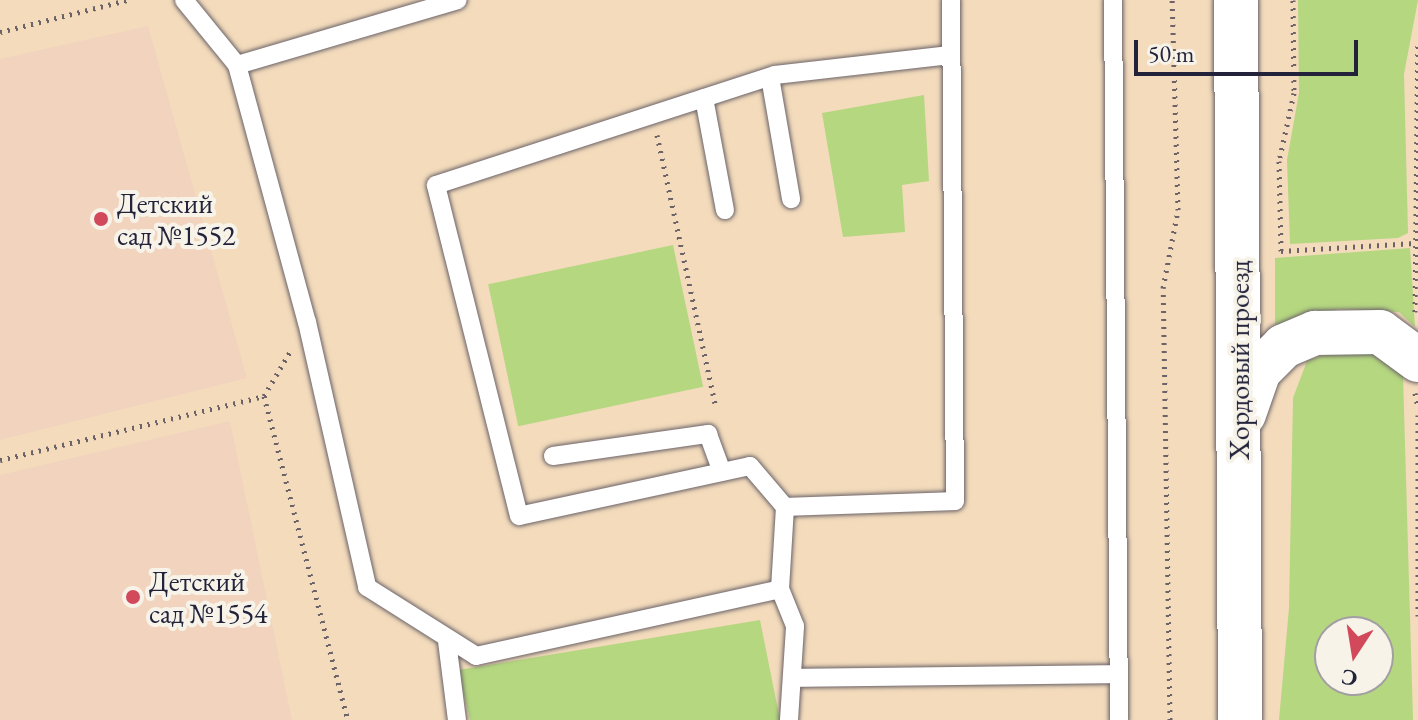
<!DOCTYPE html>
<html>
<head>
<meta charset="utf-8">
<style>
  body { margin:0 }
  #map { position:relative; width:1418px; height:720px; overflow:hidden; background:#f3dbbc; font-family:"EB Garamond",serif }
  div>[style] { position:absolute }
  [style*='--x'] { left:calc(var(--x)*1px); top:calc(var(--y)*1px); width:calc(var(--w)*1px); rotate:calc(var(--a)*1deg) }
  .built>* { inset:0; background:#f2d4be }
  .green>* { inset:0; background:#b5d780; transform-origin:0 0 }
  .path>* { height:5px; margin-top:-2.5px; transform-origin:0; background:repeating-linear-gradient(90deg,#6b6368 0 2px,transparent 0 8px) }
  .roads { filter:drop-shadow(0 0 2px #6b6368) drop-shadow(0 0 2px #6b6368) }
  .service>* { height:18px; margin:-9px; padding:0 9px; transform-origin:9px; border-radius:9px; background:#fff }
  .secondary>* { height:44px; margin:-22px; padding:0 22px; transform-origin:22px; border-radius:22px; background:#fff }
  .dots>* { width:22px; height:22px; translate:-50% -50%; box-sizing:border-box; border:4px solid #f7f3e8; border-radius:50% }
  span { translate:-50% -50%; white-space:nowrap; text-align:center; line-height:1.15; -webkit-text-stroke:8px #f7f3e8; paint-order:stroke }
  .poi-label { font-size:28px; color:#22223b }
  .left { translate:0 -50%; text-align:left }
  .street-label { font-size:28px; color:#22223b }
  .north { position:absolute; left:1314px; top:616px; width:80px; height:80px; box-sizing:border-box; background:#f7f3e8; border:2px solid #a29fa3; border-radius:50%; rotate:192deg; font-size:22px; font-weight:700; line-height:32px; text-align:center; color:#22223b }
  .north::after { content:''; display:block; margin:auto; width:28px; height:36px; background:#d1495b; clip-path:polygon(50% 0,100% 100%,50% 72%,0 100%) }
  .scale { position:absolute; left:1134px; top:40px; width:224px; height:36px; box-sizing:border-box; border:4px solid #22223b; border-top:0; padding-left:10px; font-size:24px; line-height:28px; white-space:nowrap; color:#22223b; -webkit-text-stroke:6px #f7f3e8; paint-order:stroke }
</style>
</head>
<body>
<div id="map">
  <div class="built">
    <div style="clip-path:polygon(148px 26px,247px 378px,0 440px,0 59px)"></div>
    <div style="clip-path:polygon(230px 421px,292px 720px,0 720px,0 475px)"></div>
  </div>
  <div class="green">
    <div style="clip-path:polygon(1298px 0,1418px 0,1404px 74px,1408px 233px,1398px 238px,1290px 244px,1287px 160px,1299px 93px)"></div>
    <div style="clip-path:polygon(924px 95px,929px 181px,902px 185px,905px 232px,843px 237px,822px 113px)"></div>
    <div style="left:673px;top:245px;width:145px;height:189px;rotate:78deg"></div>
    <div style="clip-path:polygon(1410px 248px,1415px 327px,1399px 312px,1338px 309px,1275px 342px,1275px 258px)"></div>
    <div style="clip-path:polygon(evenodd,1359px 342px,1403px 375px,1413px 720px,1279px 720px,1289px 608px,1293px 398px,1307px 361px,1359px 342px,1330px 632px,1378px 632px,1378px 680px,1330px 680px,1330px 632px)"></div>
    <div style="clip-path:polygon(760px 620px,780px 720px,470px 720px,458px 670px)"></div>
  </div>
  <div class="path">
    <div style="--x:1293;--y:0;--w:93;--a:89.4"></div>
    <div style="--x:1294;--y:93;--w:70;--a:102.4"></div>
    <div style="--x:1279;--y:161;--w:90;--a:88.7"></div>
    <div style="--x:1281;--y:251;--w:134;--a:-3.4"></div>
    <div style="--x:0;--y:32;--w:131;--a:-14.1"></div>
    <div style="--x:657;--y:135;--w:279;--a:77.8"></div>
    <div style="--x:1415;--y:312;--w:267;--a:-89.4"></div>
    <div style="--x:1415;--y:393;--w:14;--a:78"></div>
    <div style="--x:264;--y:396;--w:335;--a:75.5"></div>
    <div style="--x:1418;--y:415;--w:201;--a:90"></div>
    <div style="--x:0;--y:460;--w:272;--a:-13.6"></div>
    <div style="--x:264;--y:396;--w:51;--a:-59.4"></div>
    <div style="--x:1170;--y:720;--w:432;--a:-90.9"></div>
    <div style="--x:1163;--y:288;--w:79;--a:-79.1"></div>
    <div style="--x:1178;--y:210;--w:210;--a:-91.6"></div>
  </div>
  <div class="roads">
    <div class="service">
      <div style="--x:184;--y:0;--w:84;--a:50.8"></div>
      <div style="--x:237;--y:65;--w:266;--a:74.8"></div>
      <div style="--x:307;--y:322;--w:272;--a:77.2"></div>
      <div style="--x:367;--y:587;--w:129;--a:32.3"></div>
      <div style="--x:476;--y:656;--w:311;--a:-12.4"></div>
      <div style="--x:1113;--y:0;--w:720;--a:89.52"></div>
      <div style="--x:237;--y:65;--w:230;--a:-16.4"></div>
      <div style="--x:770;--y:77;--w:124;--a:80.2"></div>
      <div style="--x:704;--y:98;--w:114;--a:79.4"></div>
      <div style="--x:553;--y:456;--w:157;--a:-8.1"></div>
      <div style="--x:708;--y:434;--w:40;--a:69.8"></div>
      <div style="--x:785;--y:507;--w:54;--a:-130.5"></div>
      <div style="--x:750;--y:466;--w:236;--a:167.8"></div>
      <div style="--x:519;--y:516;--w:341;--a:-104.1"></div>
      <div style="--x:436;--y:185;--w:356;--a:-18"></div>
      <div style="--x:775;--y:75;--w:176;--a:-6.5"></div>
      <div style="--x:447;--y:641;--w:80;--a:82.8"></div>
      <div style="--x:792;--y:678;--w:326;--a:-0.7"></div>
      <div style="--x:789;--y:720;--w:94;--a:-86.3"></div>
      <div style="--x:795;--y:626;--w:40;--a:-112"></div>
      <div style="--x:780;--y:589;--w:82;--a:-86.5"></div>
      <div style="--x:785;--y:507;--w:170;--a:-2"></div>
      <div style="--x:955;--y:501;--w:501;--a:-90.46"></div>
    </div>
    <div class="secondary">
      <div style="--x:1236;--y:0;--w:720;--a:89.68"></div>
      <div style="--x:1244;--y:414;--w:46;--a:-70.8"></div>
      <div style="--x:1259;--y:371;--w:35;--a:-45"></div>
      <div style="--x:1284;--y:346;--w:34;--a:-23"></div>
      <div style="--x:1315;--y:333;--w:65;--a:-0.9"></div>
      <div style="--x:1380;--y:332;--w:47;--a:36.4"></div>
    </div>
  </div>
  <div class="dots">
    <div style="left:101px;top:219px;background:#d1495b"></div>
    <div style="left:133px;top:597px;background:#d1495b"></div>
  </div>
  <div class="poi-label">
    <span class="left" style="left:117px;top:219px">Детский<br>сад №1552</span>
    <span class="left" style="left:149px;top:597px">Детский<br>сад №1554</span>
  </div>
  <div class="street-label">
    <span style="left:1239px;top:360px;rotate:-90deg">Хордовый проезд</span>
  </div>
  <div class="north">С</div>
  <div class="scale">50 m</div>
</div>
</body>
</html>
